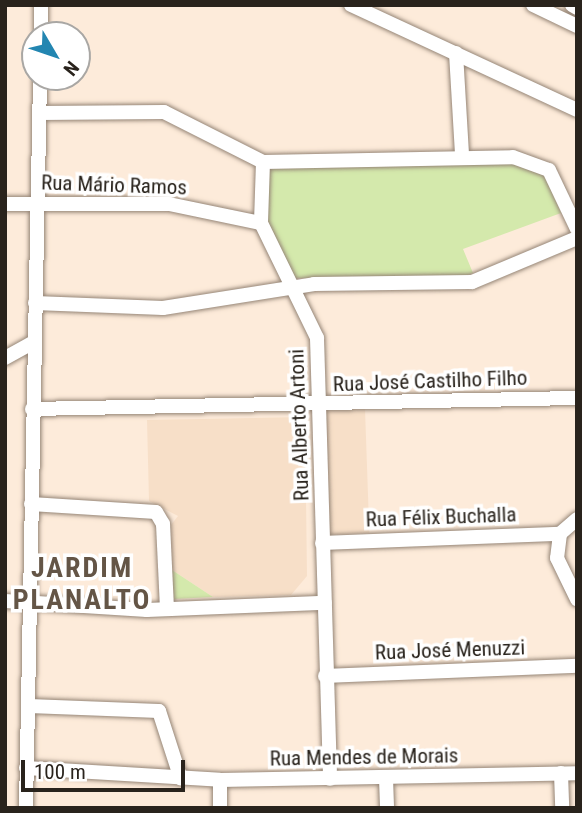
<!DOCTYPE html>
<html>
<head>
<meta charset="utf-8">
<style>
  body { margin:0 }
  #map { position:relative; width:582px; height:813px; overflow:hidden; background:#fdebda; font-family:"Roboto Condensed",sans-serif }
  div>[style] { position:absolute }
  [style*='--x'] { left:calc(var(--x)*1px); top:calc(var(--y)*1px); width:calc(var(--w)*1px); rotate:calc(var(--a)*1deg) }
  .built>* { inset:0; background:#f7dfc8; transform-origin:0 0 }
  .green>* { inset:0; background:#d4e9ac }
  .roads { filter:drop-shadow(0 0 2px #958576) drop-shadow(0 0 2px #958576) }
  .minor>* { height:14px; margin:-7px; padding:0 7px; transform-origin:7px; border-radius:7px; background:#fff }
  span { translate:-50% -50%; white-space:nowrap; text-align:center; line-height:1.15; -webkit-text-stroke:7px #fff; paint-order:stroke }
  .street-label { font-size:21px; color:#29231c }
  .district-label { font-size:28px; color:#645546; font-weight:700; letter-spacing:2px }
  .frame { position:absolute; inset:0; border:7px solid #29231c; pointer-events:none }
  .north { position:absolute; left:21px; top:21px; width:70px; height:70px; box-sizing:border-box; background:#fff; border:2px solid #a9a7a4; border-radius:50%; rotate:129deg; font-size:19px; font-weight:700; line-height:28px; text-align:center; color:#29231c }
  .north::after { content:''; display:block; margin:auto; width:24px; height:32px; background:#2386b1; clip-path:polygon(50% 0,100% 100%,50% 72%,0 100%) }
  .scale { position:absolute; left:21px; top:760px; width:164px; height:32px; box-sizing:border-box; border:4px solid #29231c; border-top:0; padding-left:9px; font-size:21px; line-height:24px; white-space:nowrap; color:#29231c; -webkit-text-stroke:5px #fff; paint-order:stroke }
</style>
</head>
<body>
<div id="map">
  <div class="built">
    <div style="left:365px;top:409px;width:124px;height:43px;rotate:88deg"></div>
    <div style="clip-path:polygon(305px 417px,307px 576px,291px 595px,213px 597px,172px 570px,171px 525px,178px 516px,149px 501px,147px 420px)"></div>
  </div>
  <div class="green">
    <div style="clip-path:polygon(503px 160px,545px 176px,561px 213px,463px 249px,473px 273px,462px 277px,294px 278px,267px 219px,269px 169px)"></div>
    <div style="clip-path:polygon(172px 570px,213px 597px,174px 599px)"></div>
  </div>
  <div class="roads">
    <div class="minor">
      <div style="--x:351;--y:5;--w:249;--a:24.9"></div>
      <div style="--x:533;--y:5;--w:49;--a:25.5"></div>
      <div style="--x:572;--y:5;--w:6;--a:31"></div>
      <div style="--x:41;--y:35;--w:30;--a:-90"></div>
      <div style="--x:456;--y:53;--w:101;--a:86.6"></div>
      <div style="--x:39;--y:113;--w:125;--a:-0.5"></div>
      <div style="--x:164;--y:112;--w:111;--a:26.8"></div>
      <div style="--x:263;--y:162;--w:250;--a:-1.1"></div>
      <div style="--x:513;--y:157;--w:38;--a:20"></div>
      <div style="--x:549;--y:170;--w:65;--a:64.6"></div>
      <div style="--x:263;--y:162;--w:61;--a:91.9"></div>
      <div style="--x:261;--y:223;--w:128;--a:64"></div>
      <div style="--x:317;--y:338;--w:441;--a:88.3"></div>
      <div style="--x:5;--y:204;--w:164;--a:0"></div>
      <div style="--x:169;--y:204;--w:94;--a:11.7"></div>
      <div style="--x:35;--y:303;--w:128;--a:2.2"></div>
      <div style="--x:163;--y:308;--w:153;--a:-9"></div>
      <div style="--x:314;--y:284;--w:158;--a:-0.7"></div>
      <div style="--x:472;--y:282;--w:114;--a:-22.7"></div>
      <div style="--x:5;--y:358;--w:33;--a:-29"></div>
      <div style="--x:32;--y:409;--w:545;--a:-1.16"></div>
      <div style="--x:31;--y:504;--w:125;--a:3.7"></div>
      <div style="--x:156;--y:512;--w:14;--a:60"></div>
      <div style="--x:163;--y:524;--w:85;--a:87.3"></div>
      <div style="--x:577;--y:519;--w:23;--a:139"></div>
      <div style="--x:560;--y:534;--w:24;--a:97"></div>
      <div style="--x:557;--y:558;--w:46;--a:64"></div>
      <div style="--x:322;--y:543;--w:238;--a:-2.2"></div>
      <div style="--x:5;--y:601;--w:142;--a:3.6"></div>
      <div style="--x:147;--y:610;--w:178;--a:-2.3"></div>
      <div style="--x:325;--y:676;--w:252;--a:-2.3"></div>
      <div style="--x:29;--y:706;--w:130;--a:2.2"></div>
      <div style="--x:159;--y:711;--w:71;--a:72.1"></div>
      <div style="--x:26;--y:768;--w:194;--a:3.5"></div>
      <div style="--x:220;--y:780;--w:357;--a:-1.1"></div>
      <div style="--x:561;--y:773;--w:35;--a:88"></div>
      <div style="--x:386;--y:778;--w:30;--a:88"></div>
      <div style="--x:220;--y:780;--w:28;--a:90"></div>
      <div style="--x:26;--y:808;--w:731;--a:-88.9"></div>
    </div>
  </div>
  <div class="street-label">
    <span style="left:114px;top:185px;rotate:2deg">Rua Mário Ramos</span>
    <span style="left:430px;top:381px;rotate:-2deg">Rua José Castilho Filho</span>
    <span style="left:299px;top:425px;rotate:-92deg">Rua Alberto Artoni</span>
    <span style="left:441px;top:517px;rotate:-2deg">Rua Félix Buchalla</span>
    <span style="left:450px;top:650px;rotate:-2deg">Rua José Menuzzi</span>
    <span style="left:364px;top:757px;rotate:-1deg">Rua Mendes de Morais</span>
  </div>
  <div class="district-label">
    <span style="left:82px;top:584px">JARDIM<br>PLANALTO</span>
  </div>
  <div class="frame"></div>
  <div class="north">N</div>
  <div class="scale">100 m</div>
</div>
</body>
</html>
